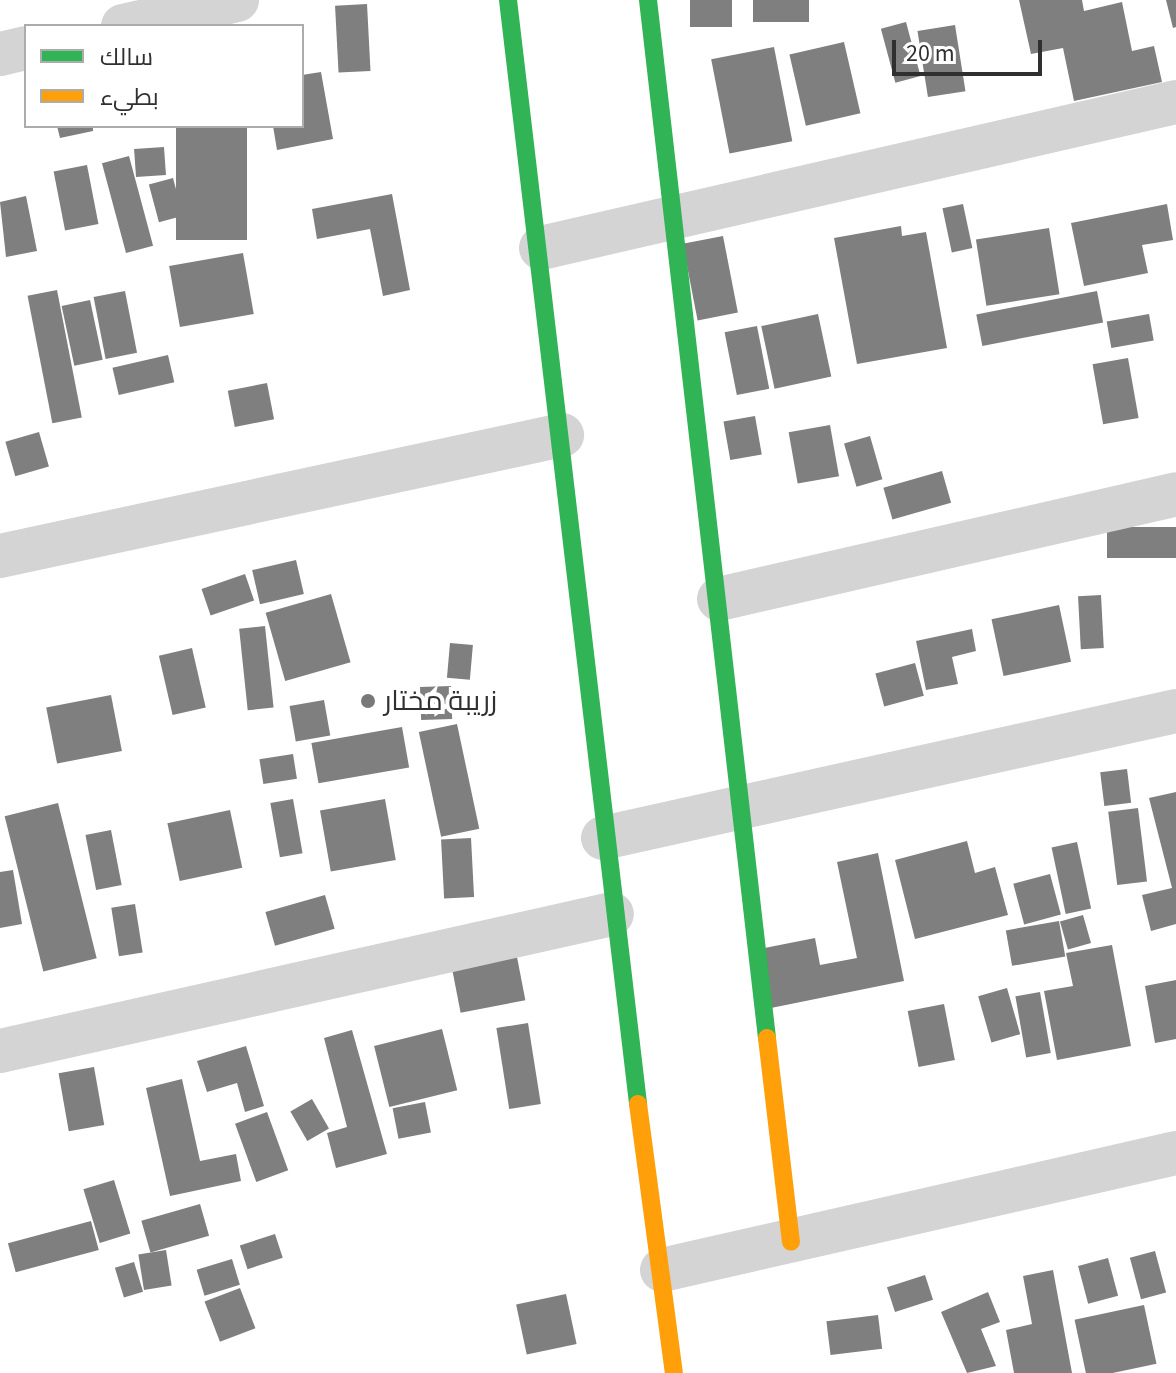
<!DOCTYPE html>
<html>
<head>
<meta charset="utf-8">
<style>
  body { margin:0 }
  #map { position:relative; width:1176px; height:1373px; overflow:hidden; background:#fff; font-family:"Source Sans 3",Cairo,sans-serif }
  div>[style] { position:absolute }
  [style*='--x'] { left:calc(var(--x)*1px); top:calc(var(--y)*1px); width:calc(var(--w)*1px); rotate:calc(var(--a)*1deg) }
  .building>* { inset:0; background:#7f7f7f; transform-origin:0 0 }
  .street>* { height:44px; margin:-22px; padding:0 22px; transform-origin:22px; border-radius:22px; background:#d4d4d4 }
  .fast>* { height:18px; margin:-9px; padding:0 9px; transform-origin:9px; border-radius:9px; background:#30b455 }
  .slow>* { height:18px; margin:-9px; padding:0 9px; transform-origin:9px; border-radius:9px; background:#ff9f0a }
  .dots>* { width:22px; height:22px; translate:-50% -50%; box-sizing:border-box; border:4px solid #fff; border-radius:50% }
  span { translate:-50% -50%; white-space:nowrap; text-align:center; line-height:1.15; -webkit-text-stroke:8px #fff; paint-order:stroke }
  .poi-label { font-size:28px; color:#303030 }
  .left { translate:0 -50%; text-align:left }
  .legend { position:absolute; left:24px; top:24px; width:280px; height:104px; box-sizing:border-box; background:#fff; border:2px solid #acacac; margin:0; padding:10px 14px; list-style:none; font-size:24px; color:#303030 }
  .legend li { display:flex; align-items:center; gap:16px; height:40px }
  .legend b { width:40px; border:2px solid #acacac }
  .scale { position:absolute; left:892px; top:40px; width:150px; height:36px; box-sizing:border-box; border:4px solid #303030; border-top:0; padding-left:10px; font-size:24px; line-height:28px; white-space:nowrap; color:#303030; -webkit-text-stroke:6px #fff; paint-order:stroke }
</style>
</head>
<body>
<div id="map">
  <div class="building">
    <div style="left:690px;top:0;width:42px;height:27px"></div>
    <div style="left:753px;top:0;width:56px;height:22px"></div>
    <div style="clip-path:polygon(1019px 0,1082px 0,1084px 11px,1122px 2px,1132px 51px,1154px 46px,1162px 82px,1074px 101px,1063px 48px,1031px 54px)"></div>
    <div style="clip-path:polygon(1166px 0,1176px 0,1176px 27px,1173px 28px)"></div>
    <div style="left:367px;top:4px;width:67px;height:32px;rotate:87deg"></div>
    <div style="left:906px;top:22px;width:56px;height:26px;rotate:75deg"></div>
    <div style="left:955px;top:25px;width:67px;height:38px;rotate:81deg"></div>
    <div style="left:844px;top:42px;width:73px;height:56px;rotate:77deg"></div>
    <div style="left:774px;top:47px;width:96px;height:64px;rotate:79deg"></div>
    <div style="clip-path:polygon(321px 72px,333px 139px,277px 150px,273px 126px,302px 126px,302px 75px)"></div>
    <div style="clip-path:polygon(57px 126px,93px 126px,93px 131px,60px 138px)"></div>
    <div style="left:176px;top:126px;width:71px;height:114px"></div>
    <div style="left:164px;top:147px;width:28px;height:30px;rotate:86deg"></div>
    <div style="left:129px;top:156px;width:93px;height:28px;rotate:75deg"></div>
    <div style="left:87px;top:165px;width:60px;height:34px;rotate:79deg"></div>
    <div style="left:173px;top:178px;width:39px;height:25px;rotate:75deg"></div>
    <div style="clip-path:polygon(392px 194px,410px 290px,383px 296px,370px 229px,317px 239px,312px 209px)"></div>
    <div style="clip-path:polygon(26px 196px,37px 251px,6px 257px,0 202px)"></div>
    <div style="left:963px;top:204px;width:45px;height:21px;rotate:78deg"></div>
    <div style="clip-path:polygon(1167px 204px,1173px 240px,1142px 245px,1148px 273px,1084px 286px,1071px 223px)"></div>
    <div style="clip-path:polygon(901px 226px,902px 236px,926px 232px,947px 348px,857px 364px,834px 238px)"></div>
    <div style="left:1049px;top:228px;width:67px;height:74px;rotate:81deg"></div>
    <div style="left:723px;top:236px;width:78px;height:41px;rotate:79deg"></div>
    <div style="left:243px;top:253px;width:62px;height:75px;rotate:80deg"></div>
    <div style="left:57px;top:290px;width:130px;height:30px;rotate:79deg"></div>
    <div style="left:125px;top:291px;width:63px;height:32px;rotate:79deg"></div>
    <div style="left:1097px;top:291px;width:32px;height:123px;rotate:79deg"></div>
    <div style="left:90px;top:300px;width:61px;height:29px;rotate:78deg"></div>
    <div style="left:818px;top:314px;width:64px;height:58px;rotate:78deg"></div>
    <div style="left:1149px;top:314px;width:27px;height:43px;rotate:80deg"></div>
    <div style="left:757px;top:326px;width:64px;height:33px;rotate:79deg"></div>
    <div style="left:168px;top:355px;width:28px;height:57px;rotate:77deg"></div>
    <div style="left:1128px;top:358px;width:61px;height:36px;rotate:80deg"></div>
    <div style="left:267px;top:383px;width:37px;height:40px;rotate:79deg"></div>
    <div style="left:755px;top:416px;width:39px;height:32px;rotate:80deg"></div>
    <div style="left:830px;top:425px;width:52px;height:42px;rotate:80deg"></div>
    <div style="left:39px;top:432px;width:36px;height:35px;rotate:74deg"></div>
    <div style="left:870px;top:436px;width:45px;height:27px;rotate:74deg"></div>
    <div style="left:942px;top:471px;width:33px;height:61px;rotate:74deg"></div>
    <div style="left:1176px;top:527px;width:31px;height:69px;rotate:90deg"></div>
    <div style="left:296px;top:560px;width:35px;height:45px;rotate:77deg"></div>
    <div style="left:245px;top:574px;width:28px;height:46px;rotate:71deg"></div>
    <div style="left:331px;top:594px;width:71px;height:68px;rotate:74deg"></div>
    <div style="left:1101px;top:595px;width:53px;height:23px;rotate:87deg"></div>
    <div style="left:1059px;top:605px;width:58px;height:69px;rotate:78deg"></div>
    <div style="left:265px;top:626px;width:82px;height:26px;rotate:84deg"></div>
    <div style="clip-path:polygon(972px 629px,976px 651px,952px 657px,958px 684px,926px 690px,916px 641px)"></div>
    <div style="left:450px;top:643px;width:23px;height:35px;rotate:5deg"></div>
    <div style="left:192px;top:648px;width:61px;height:34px;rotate:77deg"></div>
    <div style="left:915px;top:663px;width:34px;height:41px;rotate:75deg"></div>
    <div style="left:451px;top:686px;width:33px;height:31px;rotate:88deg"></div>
    <div style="left:111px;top:695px;width:57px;height:66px;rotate:79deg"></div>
    <div style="left:324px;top:700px;width:36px;height:35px;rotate:80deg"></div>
    <div style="left:457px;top:724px;width:107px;height:39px;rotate:78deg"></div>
    <div style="left:402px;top:727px;width:41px;height:92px;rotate:80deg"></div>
    <div style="left:293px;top:754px;width:25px;height:34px;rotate:81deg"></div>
    <div style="left:1127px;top:769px;width:34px;height:27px;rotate:83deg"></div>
    <div style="clip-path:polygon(1176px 792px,1176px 924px,1151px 931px,1142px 895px,1172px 888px,1149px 798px)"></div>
    <div style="left:293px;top:799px;width:55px;height:23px;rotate:80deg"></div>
    <div style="left:385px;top:799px;width:62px;height:66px;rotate:80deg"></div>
    <div style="left:58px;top:803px;width:160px;height:55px;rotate:76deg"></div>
    <div style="left:1138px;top:808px;width:74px;height:30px;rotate:83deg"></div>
    <div style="left:230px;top:810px;width:59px;height:64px;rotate:78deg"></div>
    <div style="left:111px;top:830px;width:56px;height:26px;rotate:79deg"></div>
    <div style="left:471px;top:838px;width:59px;height:30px;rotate:87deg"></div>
    <div style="clip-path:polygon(967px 841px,975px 873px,995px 867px,1008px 915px,915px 939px,895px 860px)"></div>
    <div style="left:1077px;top:842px;width:68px;height:26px;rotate:78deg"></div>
    <div style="clip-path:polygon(878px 853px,904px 981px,771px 1008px,760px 949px,815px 938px,820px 965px,857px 958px,837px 862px)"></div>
    <div style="clip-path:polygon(13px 870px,22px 924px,0 928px,0 872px)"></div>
    <div style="left:1050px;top:874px;width:42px;height:38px;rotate:75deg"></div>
    <div style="left:325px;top:895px;width:35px;height:62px;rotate:74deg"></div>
    <div style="left:135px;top:904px;width:49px;height:24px;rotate:81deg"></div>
    <div style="left:1083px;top:915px;width:29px;height:24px;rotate:74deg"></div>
    <div style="left:1059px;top:921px;width:36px;height:54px;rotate:80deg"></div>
    <div style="clip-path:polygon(1112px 945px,1131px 1046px,1057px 1060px,1044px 991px,1073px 986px,1066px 953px)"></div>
    <div style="left:517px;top:957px;width:44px;height:66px;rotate:79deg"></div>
    <div style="clip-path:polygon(1176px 980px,1176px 1039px,1155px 1043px,1145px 986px)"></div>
    <div style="left:1007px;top:988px;width:48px;height:30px;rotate:74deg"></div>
    <div style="left:1040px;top:992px;width:62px;height:25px;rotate:80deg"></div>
    <div style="left:944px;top:1004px;width:57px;height:37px;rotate:79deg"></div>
    <div style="left:528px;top:1023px;width:82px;height:32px;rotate:81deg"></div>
    <div style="left:442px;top:1029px;width:63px;height:70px;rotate:76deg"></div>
    <div style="clip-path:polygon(352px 1030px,387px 1154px,336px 1168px,327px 1133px,347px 1127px,324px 1038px)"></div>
    <div style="clip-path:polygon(246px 1046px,264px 1106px,245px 1112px,237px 1083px,207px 1092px,197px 1061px)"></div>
    <div style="left:94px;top:1067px;width:59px;height:36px;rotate:80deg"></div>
    <div style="clip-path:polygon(182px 1079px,200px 1161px,236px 1154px,241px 1181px,170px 1196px,146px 1088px)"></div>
    <div style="left:312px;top:1099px;width:34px;height:25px;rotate:60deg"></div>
    <div style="left:425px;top:1102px;width:31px;height:33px;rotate:79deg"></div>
    <div style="left:267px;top:1112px;width:62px;height:34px;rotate:70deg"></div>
    <div style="left:114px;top:1180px;width:56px;height:32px;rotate:73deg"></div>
    <div style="left:200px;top:1204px;width:33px;height:61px;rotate:74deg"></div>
    <div style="left:91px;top:1221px;width:30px;height:86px;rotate:75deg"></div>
    <div style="left:275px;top:1234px;width:25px;height:37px;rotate:72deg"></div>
    <div style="left:166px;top:1250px;width:36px;height:28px;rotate:81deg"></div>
    <div style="left:1155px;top:1251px;width:43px;height:26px;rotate:75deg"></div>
    <div style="left:1108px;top:1258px;width:39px;height:31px;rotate:75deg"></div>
    <div style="left:232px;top:1259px;width:27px;height:37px;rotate:73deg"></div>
    <div style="left:134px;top:1262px;width:31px;height:20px;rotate:73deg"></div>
    <div style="clip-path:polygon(1053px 1270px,1072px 1373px,1014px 1373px,1006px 1330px,1032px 1324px,1023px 1276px)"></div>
    <div style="left:925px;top:1275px;width:26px;height:40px;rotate:72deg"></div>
    <div style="left:240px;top:1288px;width:43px;height:38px;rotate:69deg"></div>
    <div style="clip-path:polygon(988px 1292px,1000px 1322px,981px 1329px,996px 1366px,967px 1373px,941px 1312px)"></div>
    <div style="left:566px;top:1294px;width:51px;height:51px;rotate:78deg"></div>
    <div style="left:1144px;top:1305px;width:60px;height:71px;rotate:78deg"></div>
    <div style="left:878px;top:1315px;width:34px;height:52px;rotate:83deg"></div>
  </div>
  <div class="street">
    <div style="--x:123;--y:26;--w:117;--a:-12.8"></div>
    <div style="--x:0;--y:54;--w:27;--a:-13"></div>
    <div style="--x:541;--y:248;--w:652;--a:-12.95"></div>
    <div style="--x:0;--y:556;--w:575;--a:-12.15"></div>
    <div style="--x:719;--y:599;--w:469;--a:-12.9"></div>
    <div style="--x:603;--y:838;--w:587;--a:-12.5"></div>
    <div style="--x:0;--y:1051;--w:627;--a:-12.62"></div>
    <div style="--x:662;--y:1270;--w:527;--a:-12.82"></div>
  </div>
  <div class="fast">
    <div style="--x:508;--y:0;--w:1112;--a:83.28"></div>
    <div style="--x:648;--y:0;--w:1045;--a:83.46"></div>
  </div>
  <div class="slow">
    <div style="--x:767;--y:1038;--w:205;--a:83.3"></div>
    <div style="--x:638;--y:1104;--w:271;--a:82.4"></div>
  </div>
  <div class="dots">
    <div style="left:368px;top:701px;background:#787878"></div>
  </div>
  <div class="poi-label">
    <span class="left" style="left:384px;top:701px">زريبة مختار</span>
  </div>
  <ul class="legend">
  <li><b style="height:10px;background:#30b455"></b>سالك</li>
  <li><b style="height:10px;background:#ff9f0a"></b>بطيء</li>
  </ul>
  <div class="scale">20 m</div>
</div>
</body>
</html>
